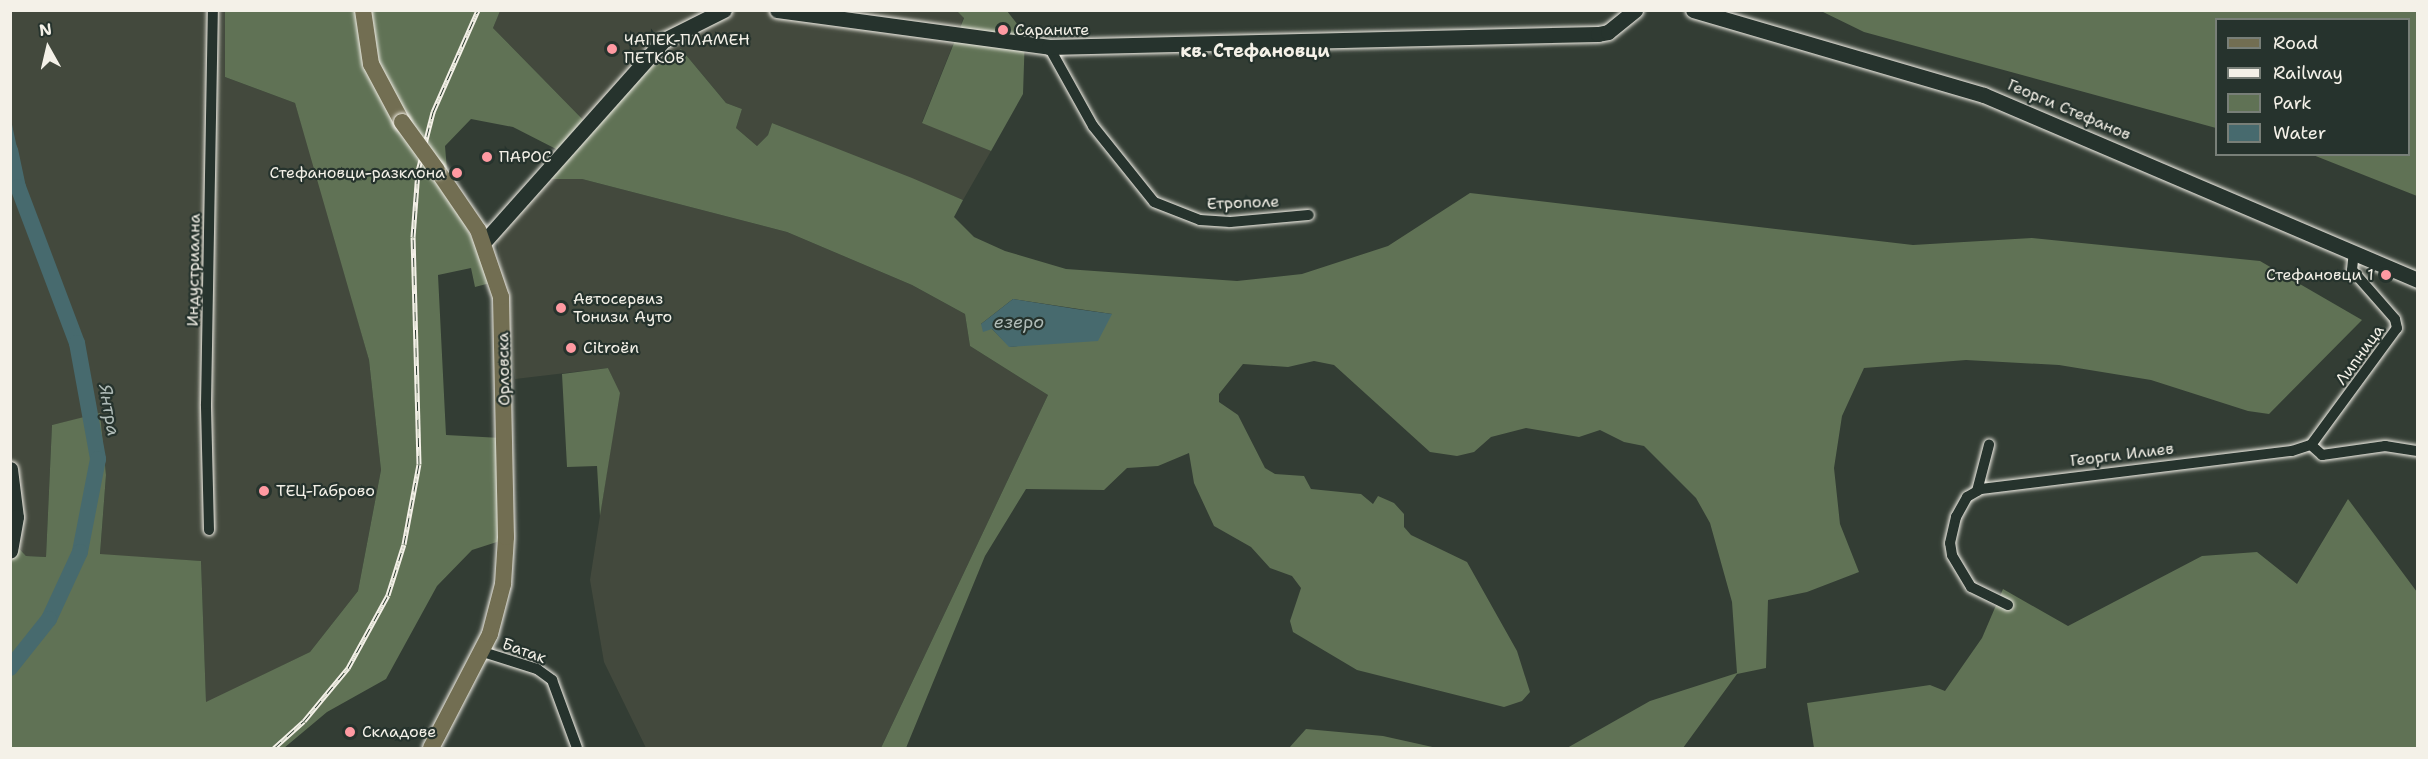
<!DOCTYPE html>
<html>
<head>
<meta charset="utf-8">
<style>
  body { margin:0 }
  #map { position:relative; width:2428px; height:759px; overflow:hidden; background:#333d34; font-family:"Shantell Sans",sans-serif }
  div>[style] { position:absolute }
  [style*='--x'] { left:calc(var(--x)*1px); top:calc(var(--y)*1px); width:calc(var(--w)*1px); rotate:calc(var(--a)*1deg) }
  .built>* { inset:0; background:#43493d }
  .green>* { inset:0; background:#607255 }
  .water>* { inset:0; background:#476a6e }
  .river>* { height:16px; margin:-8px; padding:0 8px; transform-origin:8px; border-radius:8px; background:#476a6e }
  .roads { filter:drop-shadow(0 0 2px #f4f1e8) drop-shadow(0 0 2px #f4f1e8) }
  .street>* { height:10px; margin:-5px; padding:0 5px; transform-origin:5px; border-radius:5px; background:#26332d }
  .secondary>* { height:15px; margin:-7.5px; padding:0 7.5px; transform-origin:7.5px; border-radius:7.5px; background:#26332d }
  .primary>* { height:16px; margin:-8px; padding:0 8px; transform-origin:8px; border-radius:8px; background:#726e52 }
  .rail>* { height:5px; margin-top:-2.5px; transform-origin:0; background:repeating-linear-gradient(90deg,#26332d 0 9px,#f4f1e8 0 18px); box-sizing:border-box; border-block:2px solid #f4f1e8 }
  .bridges { filter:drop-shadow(0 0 2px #f4f1e8) drop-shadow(0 0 2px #f4f1e8) }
  .primary-bridge>* { height:16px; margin:-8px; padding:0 8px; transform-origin:8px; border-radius:8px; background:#726e52 }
  .dots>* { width:16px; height:16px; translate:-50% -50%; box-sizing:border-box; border:3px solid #26332d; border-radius:50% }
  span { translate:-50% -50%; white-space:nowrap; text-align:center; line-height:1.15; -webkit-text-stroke:4.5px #26332d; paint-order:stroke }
  .poi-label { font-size:16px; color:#f4f1e8 }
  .left { translate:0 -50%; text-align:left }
  .right { translate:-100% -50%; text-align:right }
  .street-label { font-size:16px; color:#f4f1e8 }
  .neighbourhood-label { font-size:18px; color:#f4f1e8; font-weight:700 }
  .water-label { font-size:18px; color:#afbbb7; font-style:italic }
  .frame { position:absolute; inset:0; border:12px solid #f4f1e8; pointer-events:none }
  .legend { position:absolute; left:2215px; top:18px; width:195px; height:138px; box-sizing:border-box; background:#26332d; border:2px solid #787f78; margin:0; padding:8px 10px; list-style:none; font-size:18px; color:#f4f1e8 }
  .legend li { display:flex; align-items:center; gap:12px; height:30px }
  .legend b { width:30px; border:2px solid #787f78 }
  .north { position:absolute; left:18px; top:18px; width:60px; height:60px; -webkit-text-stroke:4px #26332d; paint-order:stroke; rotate:352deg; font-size:16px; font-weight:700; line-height:24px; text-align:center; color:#f4f1e8 }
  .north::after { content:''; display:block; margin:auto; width:21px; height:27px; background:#f4f1e8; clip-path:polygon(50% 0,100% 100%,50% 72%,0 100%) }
</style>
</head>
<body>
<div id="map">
  <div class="built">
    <div style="clip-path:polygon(500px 10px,957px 11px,964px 17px,922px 122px,991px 151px,963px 200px,772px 123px,768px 135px,757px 146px,736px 128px,742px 109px,726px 103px,681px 49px,651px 67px,593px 130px,493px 28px)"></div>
    <div style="clip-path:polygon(11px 11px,225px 11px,225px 77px,295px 103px,322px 190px,369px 360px,381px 470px,358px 591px,310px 652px,206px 703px,201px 561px,100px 555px,106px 475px,100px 414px,52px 425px,46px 557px,26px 556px,11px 539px)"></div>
    <div style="clip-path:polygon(545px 179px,582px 179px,787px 232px,912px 285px,965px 314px,970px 346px,1048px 395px,881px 748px,646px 748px,604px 662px,590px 580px,619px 393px,608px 368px,515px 379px,497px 240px)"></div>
  </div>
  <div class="green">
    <div style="clip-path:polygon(evenodd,225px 11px,500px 11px,493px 28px,593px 130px,651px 67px,681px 49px,726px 103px,742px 109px,736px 128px,757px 146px,768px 135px,772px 123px,912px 178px,963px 200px,954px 217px,974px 237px,1005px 251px,1066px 269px,1237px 281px,1302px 274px,1388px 246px,1470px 193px,1913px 245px,2032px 238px,2260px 261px,2362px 320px,2269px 414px,2248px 411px,2151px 380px,2059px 365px,1966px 360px,1864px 368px,1842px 416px,1834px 468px,1840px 524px,1859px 572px,1807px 592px,1768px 600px,1766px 668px,1737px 674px,1683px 748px,1567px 748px,1650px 701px,1737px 673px,1732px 602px,1710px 523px,1696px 498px,1644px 446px,1624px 442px,1600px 430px,1579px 437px,1526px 428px,1491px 437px,1474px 452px,1457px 456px,1430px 452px,1334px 365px,1314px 361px,1288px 367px,1243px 364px,1219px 394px,1219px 402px,1238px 415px,1265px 468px,1275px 474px,1304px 476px,1311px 489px,1361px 494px,1373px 504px,1378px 496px,1394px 503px,1404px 514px,1404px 527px,1411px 535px,1467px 562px,1517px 651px,1530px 692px,1522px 701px,1504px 707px,1357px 670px,1293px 632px,1290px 621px,1301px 588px,1292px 576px,1270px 568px,1251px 547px,1214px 526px,1194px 483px,1189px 453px,1158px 466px,1127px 468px,1104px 490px,1026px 489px,985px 556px,906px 748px,881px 748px,1048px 395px,970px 346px,965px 314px,912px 285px,787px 232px,582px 179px,545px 179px,558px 150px,513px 127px,471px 119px,445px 146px,447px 170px,461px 217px,494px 282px,475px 287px,471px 268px,438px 275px,446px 435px,501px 438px,503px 540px,472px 550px,437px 586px,386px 679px,327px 712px,284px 748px,11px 748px,10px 539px,26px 556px,46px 557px,52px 425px,100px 413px,106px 475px,100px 554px,201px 561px,206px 702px,310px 652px,358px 591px,381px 470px,369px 360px,295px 103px,225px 77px,225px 11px,1013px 299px,1112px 314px,1046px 342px,1010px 347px,992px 329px,981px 324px,1013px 299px)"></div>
    <div style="clip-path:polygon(957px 11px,1007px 11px,1025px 34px,1023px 94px,991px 151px,922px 123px,964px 18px)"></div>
    <div style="clip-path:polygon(1821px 11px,2417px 11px,2417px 196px,2313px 155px,2408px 154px,2408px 20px,2216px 20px,2216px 128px,1864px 32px)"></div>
    <div style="clip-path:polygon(608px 368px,620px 393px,600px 516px,597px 466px,567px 467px,562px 374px)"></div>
    <div style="clip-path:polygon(2348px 499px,2417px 592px,2417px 748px,1814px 748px,1807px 703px,1930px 685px,1945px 691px,1982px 638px,2003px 589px,2068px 626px,2202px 556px,2257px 552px,2297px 584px)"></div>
    <div style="clip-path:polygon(1306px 729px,1383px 736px,1437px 748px,1289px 748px)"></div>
  </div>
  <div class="water">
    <div style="clip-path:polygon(11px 120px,25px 185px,11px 185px)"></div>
    <div style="clip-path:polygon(1013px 299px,1076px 309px,1112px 314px,1098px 341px,1009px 347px,992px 329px,983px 332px,981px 324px)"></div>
  </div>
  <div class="river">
    <div style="--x:10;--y:150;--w:38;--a:78"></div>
    <div style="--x:18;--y:187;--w:167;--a:69.3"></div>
    <div style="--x:77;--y:343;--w:118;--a:79.7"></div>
    <div style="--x:98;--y:459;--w:95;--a:101"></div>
    <div style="--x:80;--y:552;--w:74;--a:114.8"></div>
    <div style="--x:49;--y:619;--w:63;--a:128.5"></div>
  </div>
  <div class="roads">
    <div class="street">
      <div style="--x:1049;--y:47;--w:90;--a:60.9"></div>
      <div style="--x:1093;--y:126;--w:97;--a:51.2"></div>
      <div style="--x:1154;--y:202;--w:49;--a:21.4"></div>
      <div style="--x:1200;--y:220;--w:30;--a:4"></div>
      <div style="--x:1230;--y:222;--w:79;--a:-5.1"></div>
      <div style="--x:2311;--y:445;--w:145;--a:-53.7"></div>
      <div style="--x:2397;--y:328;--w:9;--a:-103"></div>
      <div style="--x:2395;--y:319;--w:65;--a:-131.3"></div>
      <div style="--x:2352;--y:270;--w:18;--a:-84"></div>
      <div style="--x:1977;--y:491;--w:48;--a:-75.4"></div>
      <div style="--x:209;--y:530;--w:126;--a:-91.4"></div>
      <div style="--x:206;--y:404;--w:394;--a:-89"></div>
      <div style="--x:2008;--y:605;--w:41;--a:-154.1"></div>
      <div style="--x:1971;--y:587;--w:37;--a:-121"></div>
      <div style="--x:1952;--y:555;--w:12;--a:-99"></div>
      <div style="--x:1950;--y:543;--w:27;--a:-77"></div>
      <div style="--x:1956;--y:517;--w:23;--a:-61"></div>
      <div style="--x:1967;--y:497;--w:16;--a:-30"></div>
      <div style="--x:1981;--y:489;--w:313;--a:-7"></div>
      <div style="--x:2292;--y:451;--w:20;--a:-18"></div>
      <div style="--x:2311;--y:445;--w:15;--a:42"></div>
      <div style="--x:2322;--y:455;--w:64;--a:-8.1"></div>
      <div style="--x:2385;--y:446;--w:33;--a:9"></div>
      <div style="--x:483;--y:652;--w:57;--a:17.5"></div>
      <div style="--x:537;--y:669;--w:19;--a:36"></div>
      <div style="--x:552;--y:680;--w:72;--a:69.8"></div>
    </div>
    <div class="secondary">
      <div style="--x:777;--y:10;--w:275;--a:7.7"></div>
      <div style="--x:1049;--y:47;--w:549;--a:-1.36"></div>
      <div style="--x:1598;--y:34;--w:10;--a:-11"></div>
      <div style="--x:1608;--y:32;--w:35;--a:-39"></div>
      <div style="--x:1693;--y:10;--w:303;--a:16.3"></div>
      <div style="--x:1984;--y:95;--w:472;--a:23.1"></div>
      <div style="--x:483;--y:243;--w:272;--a:-48.3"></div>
      <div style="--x:664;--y:40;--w:67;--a:-26.6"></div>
      <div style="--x:10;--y:469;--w:48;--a:82.9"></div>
      <div style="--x:16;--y:517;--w:34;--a:100"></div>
    </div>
    <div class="primary">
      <div style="--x:363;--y:10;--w:55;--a:81.6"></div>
      <div style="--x:371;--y:64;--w:66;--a:61.9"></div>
      <div style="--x:431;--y:748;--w:128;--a:-62.6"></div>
      <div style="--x:490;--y:634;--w:52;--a:-75.4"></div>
      <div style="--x:503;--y:584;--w:47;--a:-86.3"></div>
      <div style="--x:506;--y:537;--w:240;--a:-91.2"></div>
      <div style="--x:501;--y:297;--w:71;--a:-108.9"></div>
      <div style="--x:478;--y:230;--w:73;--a:-124.3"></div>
    </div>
  </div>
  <div class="rail">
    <div style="--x:274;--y:748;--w:40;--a:-42"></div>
    <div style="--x:304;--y:721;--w:69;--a:-50.3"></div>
    <div style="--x:348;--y:668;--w:83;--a:-61.3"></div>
    <div style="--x:388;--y:595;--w:53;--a:-72.6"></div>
    <div style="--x:404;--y:544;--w:81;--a:-79.4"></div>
    <div style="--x:419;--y:464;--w:227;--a:-91.5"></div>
    <div style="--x:413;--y:237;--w:66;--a:-85.7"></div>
    <div style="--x:418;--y:171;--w:61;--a:-75.7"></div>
    <div style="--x:433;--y:112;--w:111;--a:-66.2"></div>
  </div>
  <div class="bridges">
    <div class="primary-bridge">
      <div style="--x:402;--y:122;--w:59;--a:53.9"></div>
    </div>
  </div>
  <div class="dots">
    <div style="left:1003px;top:30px;background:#ff9aa2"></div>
    <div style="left:612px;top:49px;background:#ff9aa2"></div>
    <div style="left:487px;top:157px;background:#ff9aa2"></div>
    <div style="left:457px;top:173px;background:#ff9aa2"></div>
    <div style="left:2386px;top:275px;background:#ff9aa2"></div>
    <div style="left:561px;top:308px;background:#ff9aa2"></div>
    <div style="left:571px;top:348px;background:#ff9aa2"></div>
    <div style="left:264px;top:491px;background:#ff9aa2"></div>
    <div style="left:350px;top:732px;background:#ff9aa2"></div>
  </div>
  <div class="poi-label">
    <span class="left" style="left:1015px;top:30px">Сараните</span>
    <span class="left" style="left:624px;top:49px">ЧАПЕК-ПЛАМЕН<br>ПЕТКОВ</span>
    <span class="left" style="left:499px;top:157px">ПАРОС</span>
    <span class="right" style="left:445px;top:173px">Стефановци-разклона</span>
    <span class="right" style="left:2374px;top:275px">Стефановци 1</span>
    <span class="left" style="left:573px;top:308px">Автосервиз<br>Тонизи Ауто</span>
    <span class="left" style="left:583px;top:348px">Citroën</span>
    <span class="left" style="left:276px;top:491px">ТЕЦ-Габрово</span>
    <span class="left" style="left:362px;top:732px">Складове</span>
  </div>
  <div class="street-label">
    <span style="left:2069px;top:110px;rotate:23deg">Георги Стефанов</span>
    <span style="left:1243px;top:203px;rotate:-2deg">Етрополе</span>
    <span style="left:194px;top:270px;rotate:-89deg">Индустриална</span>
    <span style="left:2360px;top:355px;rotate:-54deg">Липница</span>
    <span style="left:504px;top:369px;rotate:-91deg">Орловска</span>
    <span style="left:2122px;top:455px;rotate:-7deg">Георги Илиев</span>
    <span style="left:524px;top:651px;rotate:20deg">Батак</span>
  </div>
  <div class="neighbourhood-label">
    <span style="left:1255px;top:51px">кв. Стефановци</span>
  </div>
  <div class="water-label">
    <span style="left:1019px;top:322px">езеро</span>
    <span style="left:109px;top:410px;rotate:80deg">Янтра</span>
  </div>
  <div class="frame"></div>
  <ul class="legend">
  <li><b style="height:8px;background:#726e52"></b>Road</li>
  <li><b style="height:8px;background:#f4f1e8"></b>Railway</li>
  <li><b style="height:16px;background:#607255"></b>Park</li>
  <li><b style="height:16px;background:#476a6e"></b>Water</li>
  </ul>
  <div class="north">N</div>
</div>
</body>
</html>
